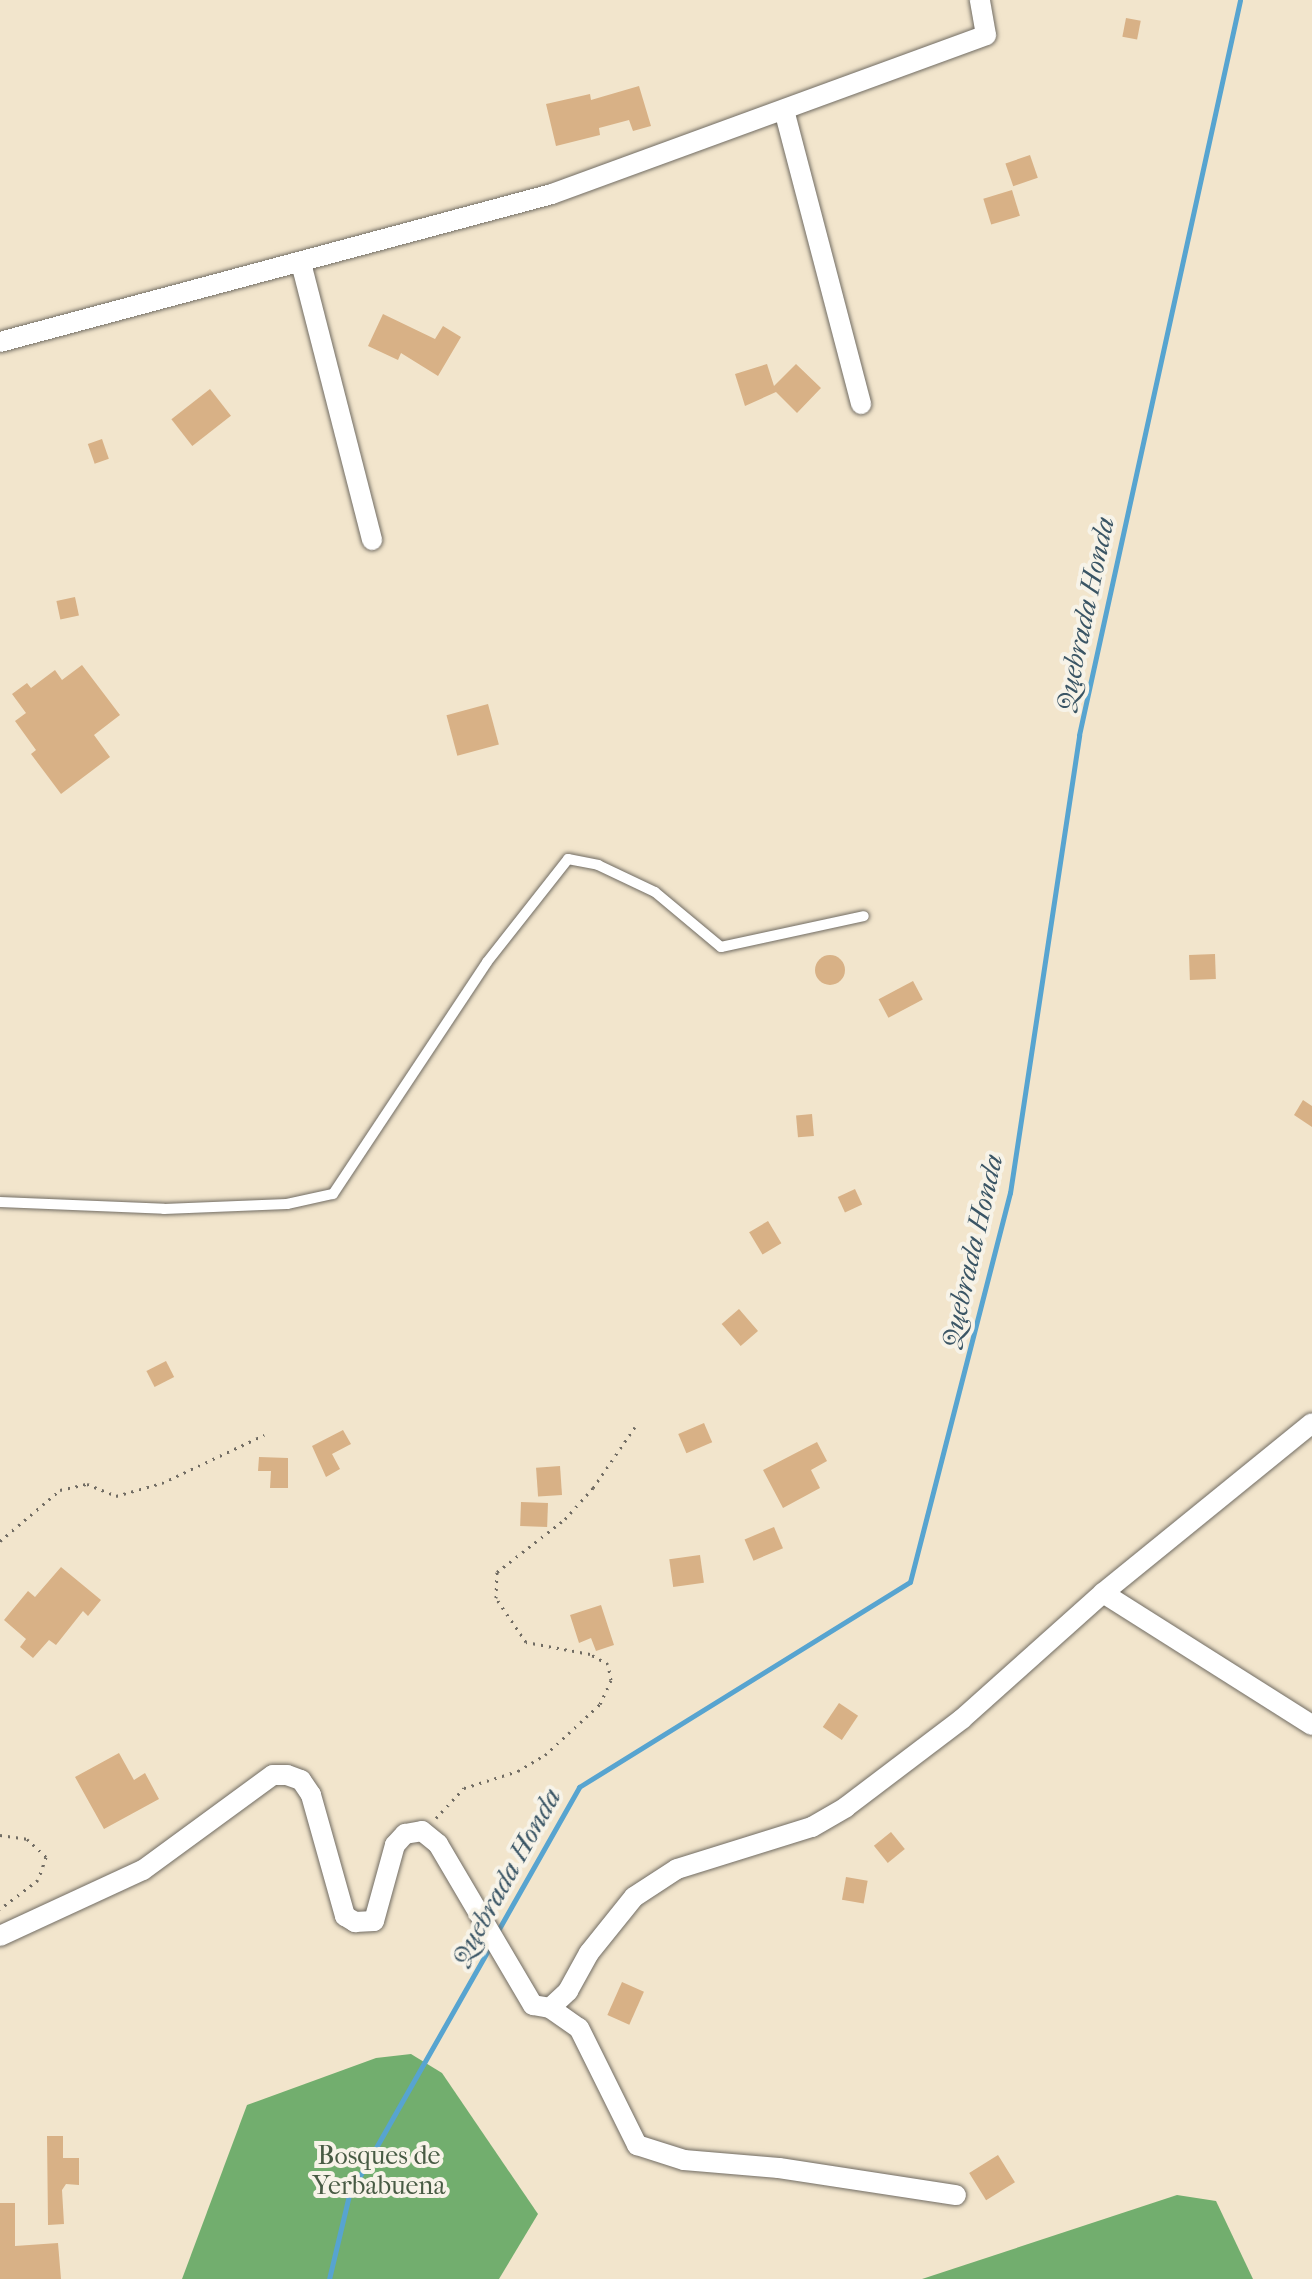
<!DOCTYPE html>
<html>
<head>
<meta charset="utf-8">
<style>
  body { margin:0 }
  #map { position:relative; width:1312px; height:2279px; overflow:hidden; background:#f2e5cc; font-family:"IM FELL French Canon",serif }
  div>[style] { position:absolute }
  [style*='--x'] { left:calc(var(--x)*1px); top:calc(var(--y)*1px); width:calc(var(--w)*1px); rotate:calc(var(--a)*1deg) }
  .forest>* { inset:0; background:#72ae6e }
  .stream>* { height:5px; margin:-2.5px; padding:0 2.5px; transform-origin:2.5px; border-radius:2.5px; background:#57a4d0 }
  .building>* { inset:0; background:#d8b186; transform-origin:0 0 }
  .round { border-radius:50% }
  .path>* { height:3px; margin-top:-1.5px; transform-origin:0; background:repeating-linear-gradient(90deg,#716c63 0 2px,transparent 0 8px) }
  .roads { filter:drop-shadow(0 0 2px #716c63) drop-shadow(0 0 2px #716c63) }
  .service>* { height:10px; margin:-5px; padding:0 5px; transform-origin:5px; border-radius:5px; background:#fff }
  .minor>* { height:20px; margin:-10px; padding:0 10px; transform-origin:10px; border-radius:10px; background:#fff }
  span { translate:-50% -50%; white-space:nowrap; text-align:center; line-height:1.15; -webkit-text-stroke:8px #f7f3e8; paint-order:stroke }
  .park-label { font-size:26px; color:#485b44 }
  .water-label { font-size:28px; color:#3a5565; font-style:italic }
</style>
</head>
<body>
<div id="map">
  <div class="forest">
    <div style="clip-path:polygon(411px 2054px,442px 2073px,538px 2214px,499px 2279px,182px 2279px,247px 2105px,376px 2058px)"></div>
    <div style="clip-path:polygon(1177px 2195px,1216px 2201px,1253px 2279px,922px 2279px)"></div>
  </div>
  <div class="stream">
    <div style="--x:496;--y:1934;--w:169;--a:-60.5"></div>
    <div style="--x:579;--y:1787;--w:389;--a:-31.8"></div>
    <div style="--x:910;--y:1582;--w:402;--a:-75.6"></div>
    <div style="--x:1010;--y:1193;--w:463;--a:-81.4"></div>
    <div style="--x:1079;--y:735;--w:752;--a:-77.64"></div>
    <div style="--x:329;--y:2279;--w:86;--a:-76.6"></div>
    <div style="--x:349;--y:2195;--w:290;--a:-60.4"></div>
  </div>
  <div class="building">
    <div style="left:1126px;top:18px;width:15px;height:19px;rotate:11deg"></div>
    <div style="clip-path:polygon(639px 86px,651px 126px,633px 131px,629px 120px,599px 128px,600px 135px,556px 146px,546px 104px,590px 94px,591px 100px)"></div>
    <div style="left:1030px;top:155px;width:24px;height:26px;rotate:71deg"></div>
    <div style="left:1012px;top:190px;width:27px;height:30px;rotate:73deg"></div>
    <div style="clip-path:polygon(383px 314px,435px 339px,443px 326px,461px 337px,438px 376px,401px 353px,398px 360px,368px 346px)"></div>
    <div style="clip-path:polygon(767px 364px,774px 386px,796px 364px,821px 388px,797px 413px,776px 392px,745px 406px,735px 374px)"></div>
    <div style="left:210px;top:389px;width:34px;height:49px;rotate:52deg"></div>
    <div style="left:102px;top:439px;width:21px;height:15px;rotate:71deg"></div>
    <div style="left:75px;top:597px;width:19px;height:19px;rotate:78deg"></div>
    <div style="clip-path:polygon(82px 665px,120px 715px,94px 735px,110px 757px,61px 794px,31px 754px,36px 750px,15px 721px,26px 713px,12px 694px,27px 683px,31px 688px,55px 670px,62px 680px)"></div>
    <div style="left:488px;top:704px;width:42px;height:43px;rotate:75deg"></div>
    <div style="left:1215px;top:954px;width:25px;height:26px;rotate:88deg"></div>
    <div class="round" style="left:815px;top:955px;width:30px;height:30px"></div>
    <div style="left:913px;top:981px;width:21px;height:39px;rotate:62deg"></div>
    <div style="clip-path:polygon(1303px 1100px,1312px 1106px,1312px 1127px,1294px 1115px)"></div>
    <div style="left:812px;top:1114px;width:22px;height:16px;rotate:85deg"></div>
    <div style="left:855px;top:1189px;width:17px;height:19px;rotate:65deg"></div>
    <div style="left:768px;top:1221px;width:26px;height:22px;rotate:59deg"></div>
    <div style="left:739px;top:1309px;width:29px;height:23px;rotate:49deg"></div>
    <div style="left:166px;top:1361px;width:18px;height:22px;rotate:63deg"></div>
    <div style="left:704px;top:1423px;width:21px;height:28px;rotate:67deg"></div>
    <div style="clip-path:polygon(343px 1430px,351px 1444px,332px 1454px,340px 1469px,326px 1477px,312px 1446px)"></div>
    <div style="clip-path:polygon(817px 1442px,827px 1461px,811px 1470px,820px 1488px,783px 1508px,763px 1470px)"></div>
    <div style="clip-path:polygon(259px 1457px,288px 1458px,288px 1488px,270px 1488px,271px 1471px,258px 1471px)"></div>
    <div style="left:560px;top:1466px;width:29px;height:24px;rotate:86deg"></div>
    <div style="left:521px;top:1502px;width:27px;height:24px;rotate:2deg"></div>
    <div style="left:774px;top:1527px;width:23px;height:32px;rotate:67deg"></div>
    <div style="left:700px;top:1555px;width:28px;height:31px;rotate:82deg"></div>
    <div style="clip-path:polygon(61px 1567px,101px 1600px,88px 1616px,83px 1611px,56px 1645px,49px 1640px,33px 1658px,20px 1647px,26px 1639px,4px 1620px,28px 1591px,35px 1597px)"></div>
    <div style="clip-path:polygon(601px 1605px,614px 1645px,596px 1651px,591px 1638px,579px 1643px,570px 1615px)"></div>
    <div style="left:839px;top:1703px;width:23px;height:29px;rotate:34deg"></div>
    <div style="clip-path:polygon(119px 1753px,134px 1780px,145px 1773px,159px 1799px,104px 1829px,75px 1777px)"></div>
    <div style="left:891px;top:1832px;width:22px;height:22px;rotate:51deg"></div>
    <div style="left:846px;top:1877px;width:22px;height:23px;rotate:10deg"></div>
    <div style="left:622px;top:1982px;width:24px;height:36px;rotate:24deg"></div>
    <div style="clip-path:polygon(47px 2136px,63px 2136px,63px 2158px,79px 2158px,79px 2185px,66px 2184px,62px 2190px,64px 2224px,48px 2225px)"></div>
    <div style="left:998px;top:2155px;width:32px;height:34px;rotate:58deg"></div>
    <div style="clip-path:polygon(0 2203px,15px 2203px,15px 2246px,58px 2243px,61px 2279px,0 2279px)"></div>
  </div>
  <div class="path">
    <div style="--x:0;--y:1541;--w:79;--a:-40.4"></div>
    <div style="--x:60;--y:1490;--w:28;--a:-13"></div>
    <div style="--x:87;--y:1484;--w:31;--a:22"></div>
    <div style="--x:116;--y:1496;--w:48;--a:-15.8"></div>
    <div style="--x:162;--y:1483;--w:113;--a:-25.2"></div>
    <div style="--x:436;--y:1818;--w:41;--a:-47"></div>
    <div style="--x:464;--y:1788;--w:57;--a:-17.5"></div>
    <div style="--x:518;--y:1771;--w:31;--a:-31"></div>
    <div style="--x:545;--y:1755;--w:75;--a:-42.8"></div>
    <div style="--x:600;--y:1704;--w:26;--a:-65"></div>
    <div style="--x:611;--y:1680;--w:16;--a:-101"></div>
    <div style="--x:608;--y:1664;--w:21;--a:-151"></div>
    <div style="--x:590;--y:1654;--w:65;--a:-169.4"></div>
    <div style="--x:526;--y:1642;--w:53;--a:-124.3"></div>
    <div style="--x:496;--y:1598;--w:26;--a:-88"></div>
    <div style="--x:497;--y:1572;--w:86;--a:-37.9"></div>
    <div style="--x:565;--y:1519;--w:42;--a:-47.9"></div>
    <div style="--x:593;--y:1488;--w:74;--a:-55.5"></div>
    <div style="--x:0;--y:1835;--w:27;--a:8"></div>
    <div style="--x:27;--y:1839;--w:26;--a:43"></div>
    <div style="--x:46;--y:1857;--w:24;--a:109"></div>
    <div style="--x:38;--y:1880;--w:48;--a:142.7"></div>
  </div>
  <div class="roads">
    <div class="service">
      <div style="--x:0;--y:1202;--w:164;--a:2.4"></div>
      <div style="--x:164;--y:1209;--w:123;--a:-2.3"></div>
      <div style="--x:287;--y:1204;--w:47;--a:-12.3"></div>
      <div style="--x:333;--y:1194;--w:278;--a:-56.4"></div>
      <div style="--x:487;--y:962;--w:131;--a:-51.8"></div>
      <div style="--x:568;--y:859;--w:31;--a:11"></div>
      <div style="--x:598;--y:865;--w:63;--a:25.3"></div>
      <div style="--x:655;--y:892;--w:86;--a:39.8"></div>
      <div style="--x:721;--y:947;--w:146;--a:-12.2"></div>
    </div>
    <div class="minor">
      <div style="--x:784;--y:110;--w:304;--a:75.3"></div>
      <div style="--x:301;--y:263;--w:286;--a:75.6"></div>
      <div style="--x:0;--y:342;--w:571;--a:-15.01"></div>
      <div style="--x:552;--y:194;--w:462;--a:-20.1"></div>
      <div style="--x:986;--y:35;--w:36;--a:-100"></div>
      <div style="--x:1103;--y:1593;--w:247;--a:32.3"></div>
      <div style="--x:0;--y:1936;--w:157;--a:-24.8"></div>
      <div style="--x:143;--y:1870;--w:161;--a:-36.2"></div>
      <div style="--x:273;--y:1775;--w:14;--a:0"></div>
      <div style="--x:287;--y:1775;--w:15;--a:20"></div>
      <div style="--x:301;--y:1780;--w:18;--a:56"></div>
      <div style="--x:311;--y:1795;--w:126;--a:74.3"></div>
      <div style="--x:345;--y:1916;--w:12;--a:31"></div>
      <div style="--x:355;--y:1922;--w:19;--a:-3"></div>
      <div style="--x:374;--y:1921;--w:79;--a:-74.6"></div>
      <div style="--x:395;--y:1845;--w:15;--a:-48"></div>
      <div style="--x:405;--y:1834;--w:17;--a:-10"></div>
      <div style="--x:422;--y:1831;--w:21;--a:39"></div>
      <div style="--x:438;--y:1844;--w:187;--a:59.5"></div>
      <div style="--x:533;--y:2005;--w:17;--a:10"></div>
      <div style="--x:550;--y:2008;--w:25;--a:-43"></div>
      <div style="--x:568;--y:1991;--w:43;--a:-61.1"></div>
      <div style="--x:589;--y:1953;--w:72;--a:-51.2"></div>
      <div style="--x:634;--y:1897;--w:51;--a:-33.1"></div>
      <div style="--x:677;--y:1869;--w:141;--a:-17.3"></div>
      <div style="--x:812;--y:1827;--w:39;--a:-30"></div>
      <div style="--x:846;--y:1807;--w:146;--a:-37.2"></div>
      <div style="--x:962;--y:1719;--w:189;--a:-41.8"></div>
      <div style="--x:1103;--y:1593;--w:269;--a:-39.1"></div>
      <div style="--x:550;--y:2008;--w:35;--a:35"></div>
      <div style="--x:579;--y:2028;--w:131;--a:63.6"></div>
      <div style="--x:637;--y:2145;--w:49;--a:17.7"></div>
      <div style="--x:684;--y:2160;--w:95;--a:4.8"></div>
      <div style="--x:779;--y:2168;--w:179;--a:8.7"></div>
    </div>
  </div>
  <div class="park-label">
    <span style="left:379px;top:2171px">Bosques de<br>Yerbabuena</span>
  </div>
  <div class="water-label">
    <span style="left:1085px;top:614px;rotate:-78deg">Quebrada Honda</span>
    <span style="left:972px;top:1251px;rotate:-77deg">Quebrada Honda</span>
    <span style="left:506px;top:1877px;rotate:-61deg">Quebrada Honda</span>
  </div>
</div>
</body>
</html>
